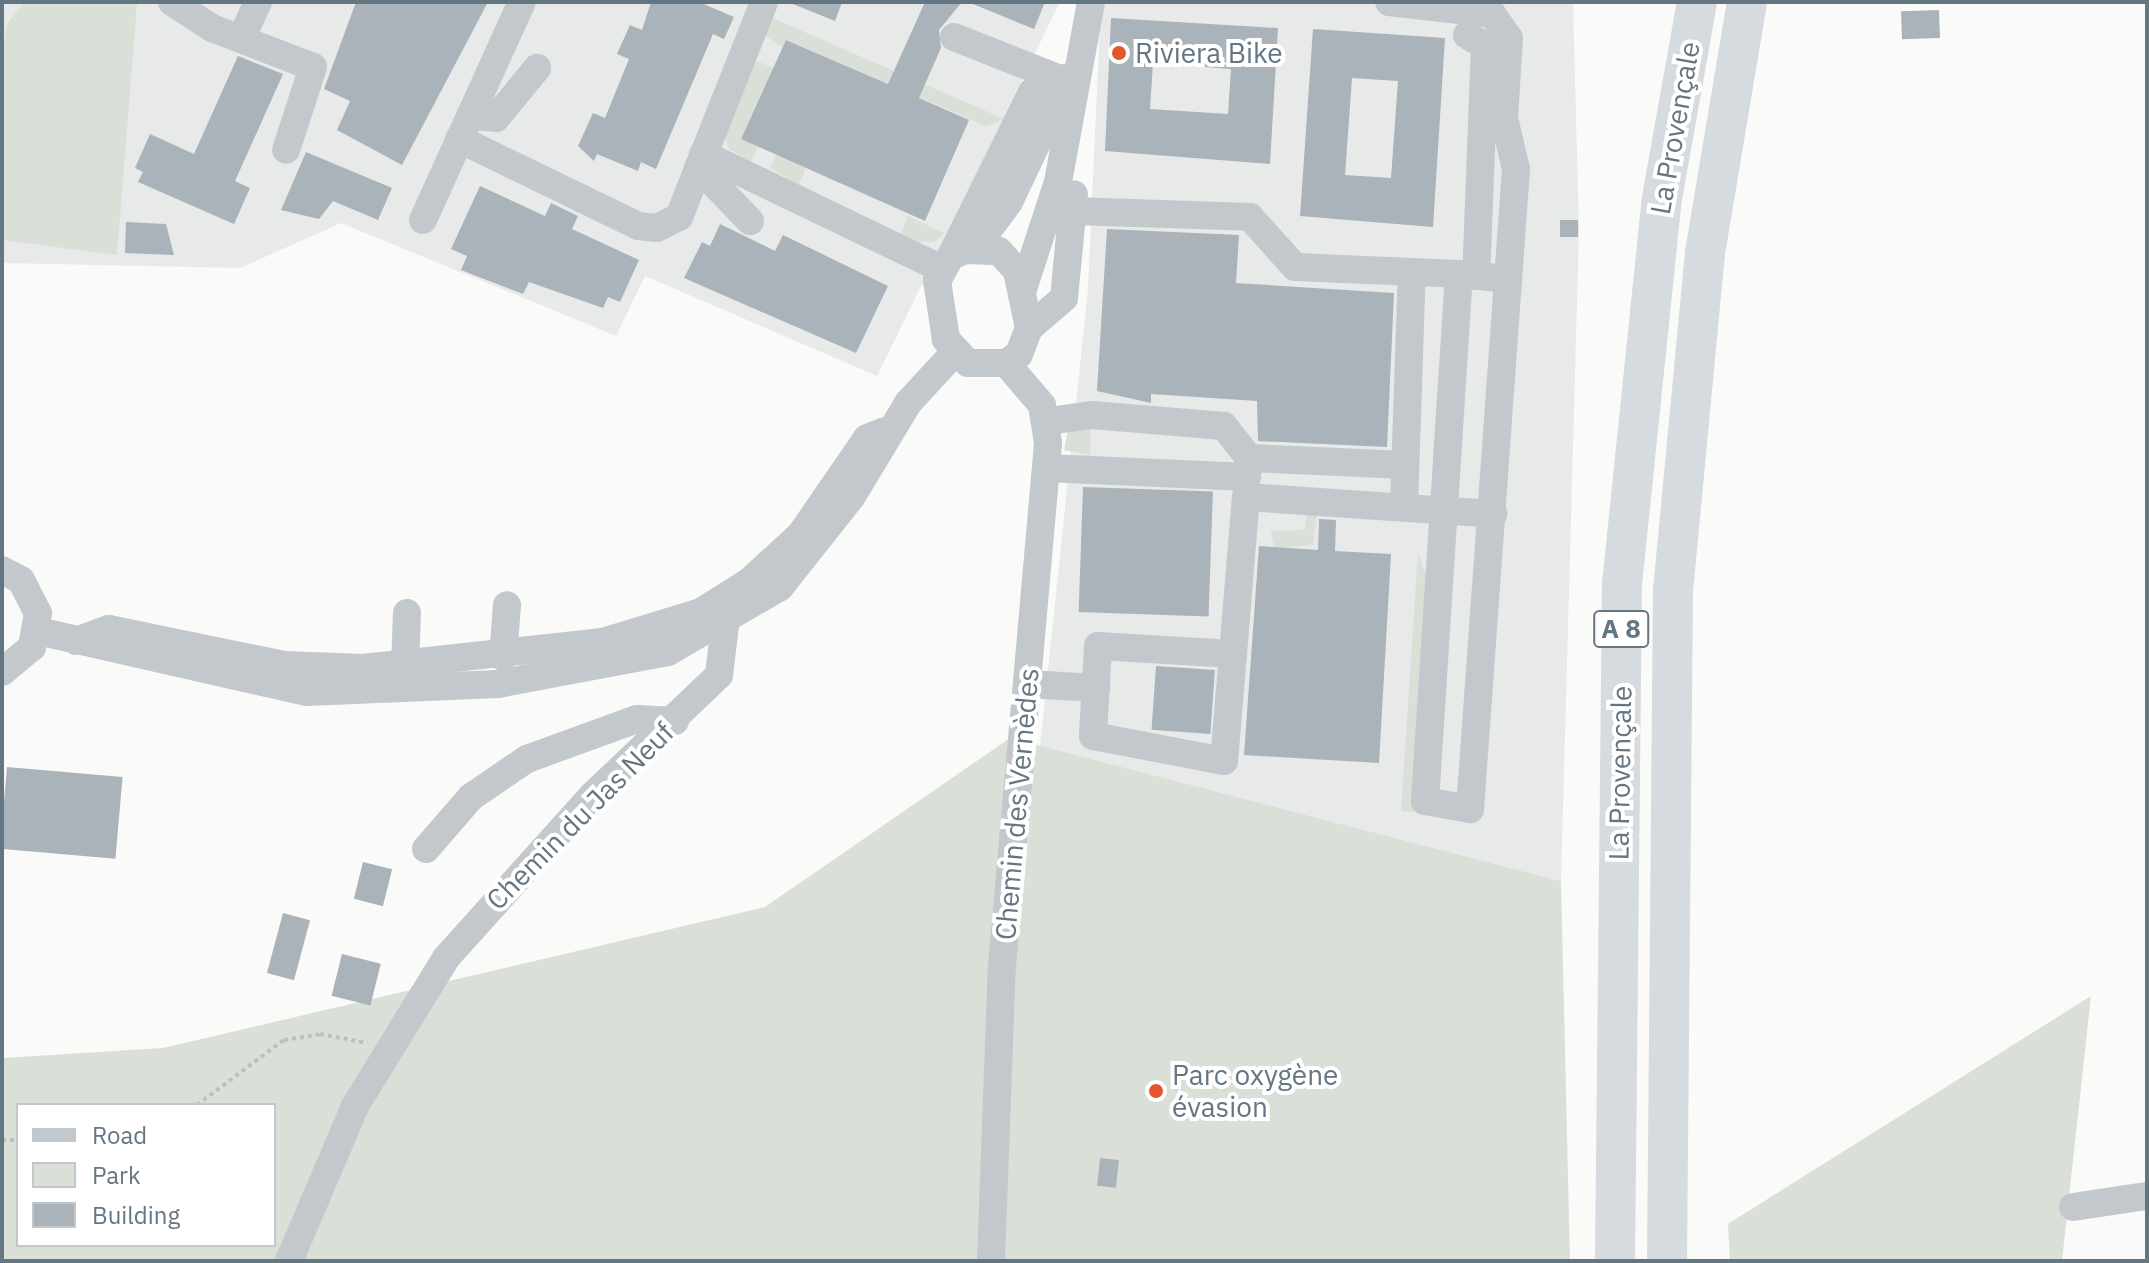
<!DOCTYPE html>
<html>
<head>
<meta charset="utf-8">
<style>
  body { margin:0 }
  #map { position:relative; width:2149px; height:1263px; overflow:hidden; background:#fafaf8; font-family:"IBM Plex Sans",sans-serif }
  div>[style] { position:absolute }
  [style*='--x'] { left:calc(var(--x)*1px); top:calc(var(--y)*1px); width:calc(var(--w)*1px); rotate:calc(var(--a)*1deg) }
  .built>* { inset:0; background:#e8e9e9 }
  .green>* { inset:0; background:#dadfd7 }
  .building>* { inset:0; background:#aab3b9; transform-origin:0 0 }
  .path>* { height:4px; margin-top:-2px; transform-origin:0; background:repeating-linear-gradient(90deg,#bbbfc2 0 4px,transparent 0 8px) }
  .minor>* { height:28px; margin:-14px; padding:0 14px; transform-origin:14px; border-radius:14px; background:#c3c8cc }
  .highway>* { height:40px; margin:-20px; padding:0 20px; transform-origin:20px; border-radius:20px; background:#d6dbdf }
  .dots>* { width:22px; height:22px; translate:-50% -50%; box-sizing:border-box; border:4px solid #fff; border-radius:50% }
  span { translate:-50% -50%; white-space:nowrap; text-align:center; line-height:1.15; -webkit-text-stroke:8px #fff; paint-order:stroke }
  .shield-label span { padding:2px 6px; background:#fff; border:2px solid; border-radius:6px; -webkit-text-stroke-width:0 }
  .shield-label { font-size:26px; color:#657683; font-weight:700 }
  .poi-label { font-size:28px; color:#657683 }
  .left { translate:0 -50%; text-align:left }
  .street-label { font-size:28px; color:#657683 }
  .frame { position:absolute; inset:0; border:4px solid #657683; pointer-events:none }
  .legend { position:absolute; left:16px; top:1103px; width:260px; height:144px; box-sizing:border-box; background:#fff; border:2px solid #c1c8cd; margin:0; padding:10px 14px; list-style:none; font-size:24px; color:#657683 }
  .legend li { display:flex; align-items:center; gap:16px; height:40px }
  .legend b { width:40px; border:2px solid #c1c8cd }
</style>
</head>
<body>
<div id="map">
  <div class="built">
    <div style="clip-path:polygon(2px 2px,1060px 2px,877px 376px,645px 276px,616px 336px,341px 223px,240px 268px,2px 263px)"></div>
    <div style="clip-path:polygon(1101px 2px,1573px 2px,1579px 230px,1561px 881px,1040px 746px,1088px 289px)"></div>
  </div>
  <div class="green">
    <div style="clip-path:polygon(25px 2px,137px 3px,117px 255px,2px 240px,2px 53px,8px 22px)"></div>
    <div style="clip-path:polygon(770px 17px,1004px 119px,986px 126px,787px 40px,783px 48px,764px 34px)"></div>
    <div style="clip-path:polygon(759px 62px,774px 68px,741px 138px,758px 146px,751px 162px,729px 149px,723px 132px,750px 65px)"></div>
    <div style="clip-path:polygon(777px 154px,806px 168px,798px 186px,770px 167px)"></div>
    <div style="clip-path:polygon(908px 216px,944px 233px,935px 242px,910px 241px,901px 233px)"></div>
    <div style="clip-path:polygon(1069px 424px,1091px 426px,1090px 455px,1064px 450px)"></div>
    <div style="clip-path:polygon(1318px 507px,1313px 545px,1274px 548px,1271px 531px,1305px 530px,1307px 509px)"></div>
    <div style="clip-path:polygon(1418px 553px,1426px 576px,1414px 812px,1401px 811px)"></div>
    <div style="clip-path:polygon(evenodd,1010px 738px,1561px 881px,1570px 1261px,2px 1261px,2px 1058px,163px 1048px,765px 907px,1010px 738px,18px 1105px,274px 1105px,274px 1245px,18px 1245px,18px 1105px)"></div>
    <div style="clip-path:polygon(2091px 996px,2062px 1261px,1730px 1261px,1728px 1224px)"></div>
  </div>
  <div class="building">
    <div style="clip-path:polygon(356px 2px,488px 2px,402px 165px,337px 130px,350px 101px,324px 89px)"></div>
    <div style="clip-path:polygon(651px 2px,699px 2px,734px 17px,724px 39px,713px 34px,656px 169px,641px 162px,638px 171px,597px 154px,594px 161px,578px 146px,593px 113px,605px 118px,629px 59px,617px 54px,630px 25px,642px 30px)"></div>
    <div style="clip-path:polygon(788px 2px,842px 2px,835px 21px)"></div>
    <div style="clip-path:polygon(925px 2px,962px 2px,939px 30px,941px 48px,919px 98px,969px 120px,925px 221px,741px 139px,786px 40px,888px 84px)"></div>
    <div style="clip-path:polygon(968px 2px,1045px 2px,1034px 29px)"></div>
    <div style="left:1939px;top:10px;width:28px;height:38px;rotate:88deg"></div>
    <div style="clip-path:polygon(evenodd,1111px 18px,1278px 28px,1270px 164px,1105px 151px,1111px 18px,1153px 63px,1231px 69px,1228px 114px,1150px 109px,1153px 63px)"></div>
    <div style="clip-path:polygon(evenodd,1313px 29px,1445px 38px,1433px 227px,1300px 216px,1313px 29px,1352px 78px,1398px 81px,1391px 178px,1345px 175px,1352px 78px)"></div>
    <div style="clip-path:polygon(238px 56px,283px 74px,235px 181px,250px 188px,234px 224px,138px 182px,143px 172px,135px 168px,150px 134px,194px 154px)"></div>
    <div style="clip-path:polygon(306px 152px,392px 188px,378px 220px,333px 201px,319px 219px,281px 210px)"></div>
    <div style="clip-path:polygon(480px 186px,545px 216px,551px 203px,578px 216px,572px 229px,639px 260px,620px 302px,608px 297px,603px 308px,529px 282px,523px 294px,461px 270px,467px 256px,451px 249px)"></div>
    <div style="left:1560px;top:220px;width:18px;height:17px"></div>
    <div style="clip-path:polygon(126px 222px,166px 224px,174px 255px,125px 253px)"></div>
    <div style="clip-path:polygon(720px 224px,775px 251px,783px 235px,888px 286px,856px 353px,684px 278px,702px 242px,710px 246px)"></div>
    <div style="clip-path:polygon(1107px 229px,1239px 235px,1236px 283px,1394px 293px,1387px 447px,1258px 441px,1257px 401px,1151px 394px,1151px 403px,1097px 391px)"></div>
    <div style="left:1083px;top:487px;width:130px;height:125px;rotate:2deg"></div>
    <div style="clip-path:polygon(1319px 519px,1336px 520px,1335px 551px,1391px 554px,1379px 763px,1244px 755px,1259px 546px,1318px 550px)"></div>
    <div style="left:1156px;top:666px;width:59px;height:64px;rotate:4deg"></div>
    <div style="left:7px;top:767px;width:116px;height:82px;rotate:5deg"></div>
    <div style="left:363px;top:862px;width:30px;height:38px;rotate:14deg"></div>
    <div style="left:283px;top:913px;width:28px;height:62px;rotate:15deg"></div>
    <div style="left:342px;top:954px;width:40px;height:43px;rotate:14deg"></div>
    <div style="left:1100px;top:1158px;width:19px;height:28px;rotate:6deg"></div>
  </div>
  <div class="path">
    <div style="--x:197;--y:1105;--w:109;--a:-36.8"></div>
    <div style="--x:284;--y:1040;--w:36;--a:-9"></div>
    <div style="--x:320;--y:1034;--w:48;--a:10.8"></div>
    <div style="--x:2;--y:1140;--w:16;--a:0"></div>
  </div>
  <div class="minor">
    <div style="--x:172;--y:2;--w:48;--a:33"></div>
    <div style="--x:212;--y:28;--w:108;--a:21.1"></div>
    <div style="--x:313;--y:67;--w:87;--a:108"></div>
    <div style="--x:1389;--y:2;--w:104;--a:6.6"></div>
    <div style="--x:1492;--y:14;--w:29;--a:55"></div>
    <div style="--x:1509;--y:38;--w:80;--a:93.6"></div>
    <div style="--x:1504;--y:118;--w:52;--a:76.8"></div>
    <div style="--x:1516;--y:169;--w:642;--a:94.11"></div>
    <div style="--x:1470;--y:809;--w:46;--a:-169.9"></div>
    <div style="--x:1425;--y:801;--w:528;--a:-86.31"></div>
    <div style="--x:1459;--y:274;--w:48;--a:5.9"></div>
    <div style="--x:1467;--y:35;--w:21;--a:31"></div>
    <div style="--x:1485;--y:46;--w:230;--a:92.2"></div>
    <div style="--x:954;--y:37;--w:119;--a:21.6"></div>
    <div style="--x:241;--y:39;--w:41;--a:-65.3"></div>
    <div style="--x:470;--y:116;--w:26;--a:4"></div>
    <div style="--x:496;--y:118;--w:65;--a:-50.6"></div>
    <div style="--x:459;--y:139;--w:199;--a:25.9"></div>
    <div style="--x:638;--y:226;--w:19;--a:6"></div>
    <div style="--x:657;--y:228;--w:25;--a:-27"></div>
    <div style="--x:679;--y:217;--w:231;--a:-68.4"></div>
    <div style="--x:703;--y:154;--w:265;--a:25.7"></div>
    <div style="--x:698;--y:167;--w:75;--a:46.1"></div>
    <div style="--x:1073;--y:211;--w:177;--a:1.9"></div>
    <div style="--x:1250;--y:217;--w:67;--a:48"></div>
    <div style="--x:1295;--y:267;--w:164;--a:2.4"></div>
    <div style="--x:423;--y:220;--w:239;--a:-65.6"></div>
    <div style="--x:974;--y:249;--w:59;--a:-53.3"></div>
    <div style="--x:1009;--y:202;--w:138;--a:-64.7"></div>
    <div style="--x:965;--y:250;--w:34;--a:2"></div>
    <div style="--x:999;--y:251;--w:27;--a:48"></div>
    <div style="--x:1017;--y:271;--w:58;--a:78.1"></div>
    <div style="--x:1029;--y:328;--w:28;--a:111"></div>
    <div style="--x:1019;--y:354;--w:16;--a:145"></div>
    <div style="--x:1006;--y:363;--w:38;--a:180"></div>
    <div style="--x:968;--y:363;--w:33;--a:-133"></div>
    <div style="--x:946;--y:339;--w:59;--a:-98.8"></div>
    <div style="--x:937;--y:281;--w:29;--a:-61"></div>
    <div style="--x:951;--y:256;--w:15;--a:-23"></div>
    <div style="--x:951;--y:256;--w:183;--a:-63.7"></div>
    <div style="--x:1032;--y:92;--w:35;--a:-18"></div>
    <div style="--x:1022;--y:292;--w:116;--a:-71.9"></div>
    <div style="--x:1058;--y:182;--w:183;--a:-79.6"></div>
    <div style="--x:1029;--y:328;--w:46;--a:-40.6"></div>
    <div style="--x:1064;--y:298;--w:104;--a:-84.5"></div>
    <div style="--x:1048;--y:421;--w:44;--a:-7.8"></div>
    <div style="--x:1092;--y:415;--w:132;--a:4.8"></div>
    <div style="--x:1224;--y:426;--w:41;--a:52"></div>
    <div style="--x:1047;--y:468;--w:200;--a:2.6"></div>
    <div style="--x:1247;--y:477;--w:19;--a:-84"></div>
    <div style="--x:1249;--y:458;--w:156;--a:2.6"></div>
    <div style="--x:1404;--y:507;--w:235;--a:-88.1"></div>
    <div style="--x:2;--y:570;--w:21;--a:28"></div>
    <div style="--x:21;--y:580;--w:37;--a:63"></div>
    <div style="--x:38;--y:613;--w:35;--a:100"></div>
    <div style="--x:32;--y:647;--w:39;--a:140"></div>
    <div style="--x:38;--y:631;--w:276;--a:12.8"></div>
    <div style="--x:307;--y:692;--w:191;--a:-2.4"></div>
    <div style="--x:498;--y:684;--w:173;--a:-10.7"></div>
    <div style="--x:668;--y:652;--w:129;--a:-30.1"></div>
    <div style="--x:780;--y:587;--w:116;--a:-51.6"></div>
    <div style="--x:852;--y:496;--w:109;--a:-58.9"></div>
    <div style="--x:908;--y:403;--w:67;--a:-47.4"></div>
    <div style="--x:76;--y:641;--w:35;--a:-20"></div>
    <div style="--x:109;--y:629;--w:179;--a:11.6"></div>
    <div style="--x:284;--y:665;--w:79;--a:2.2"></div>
    <div style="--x:363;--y:668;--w:241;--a:-6.2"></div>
    <div style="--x:603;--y:642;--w:102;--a:-17"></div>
    <div style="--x:701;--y:612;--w:58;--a:-32.3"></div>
    <div style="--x:750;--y:581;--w:69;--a:-42.7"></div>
    <div style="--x:801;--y:534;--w:116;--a:-55.5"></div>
    <div style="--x:867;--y:438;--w:19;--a:-21"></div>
    <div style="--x:1233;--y:654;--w:135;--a:-176.6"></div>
    <div style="--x:1098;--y:646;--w:90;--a:93.2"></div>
    <div style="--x:1093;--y:736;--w:133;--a:10.8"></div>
    <div style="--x:1224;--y:761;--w:107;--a:-85.2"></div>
    <div style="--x:1233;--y:654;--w:158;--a:-85.3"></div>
    <div style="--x:1246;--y:497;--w:248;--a:3.9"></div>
    <div style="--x:503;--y:657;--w:52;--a:-85.6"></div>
    <div style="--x:405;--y:667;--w:54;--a:-87.9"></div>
    <div style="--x:1028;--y:684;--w:68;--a:3.4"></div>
    <div style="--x:426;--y:849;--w:69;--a:-49.1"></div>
    <div style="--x:471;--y:797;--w:68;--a:-34.2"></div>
    <div style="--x:527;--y:759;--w:117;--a:-20"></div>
    <div style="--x:637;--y:719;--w:38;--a:3"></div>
    <div style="--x:2073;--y:1207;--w:75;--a:-8.5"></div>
    <div style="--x:289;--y:1261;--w:168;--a:-66.9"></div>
    <div style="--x:355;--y:1106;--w:174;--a:-58.4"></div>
    <div style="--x:446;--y:958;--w:218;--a:-48"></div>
    <div style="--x:592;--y:796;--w:175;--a:-43.6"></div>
    <div style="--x:719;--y:675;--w:50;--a:-83.2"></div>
    <div style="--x:991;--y:1261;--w:295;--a:-87.9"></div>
    <div style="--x:1002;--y:966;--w:525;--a:-84.97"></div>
    <div style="--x:1048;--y:443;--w:38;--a:-99"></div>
    <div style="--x:1042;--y:405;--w:55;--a:-130.6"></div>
  </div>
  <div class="highway">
    <div style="--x:1615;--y:1261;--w:677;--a:-89.41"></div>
    <div style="--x:1622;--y:584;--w:382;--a:-84.1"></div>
    <div style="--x:1661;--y:204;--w:205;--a:-79.9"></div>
    <div style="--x:1667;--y:1261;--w:670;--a:-89.49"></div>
    <div style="--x:1673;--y:591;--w:340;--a:-84.6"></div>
    <div style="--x:1705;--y:253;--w:254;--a:-80.5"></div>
  </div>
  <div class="dots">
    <div style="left:1119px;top:53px;background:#e4572e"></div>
    <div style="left:1156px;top:1091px;background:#e4572e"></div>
  </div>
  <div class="shield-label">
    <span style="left:1621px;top:629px">A 8</span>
  </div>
  <div class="poi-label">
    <span class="left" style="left:1135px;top:53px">Riviera Bike</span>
    <span class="left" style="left:1172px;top:1091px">Parc oxygène<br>évasion</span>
  </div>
  <div class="street-label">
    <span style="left:1675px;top:128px;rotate:-80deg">La Provençale</span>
    <span style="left:1620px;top:773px;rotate:-89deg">La Provençale</span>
    <span style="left:1017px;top:804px;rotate:-85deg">Chemin des Vernèdes</span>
    <span style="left:580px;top:816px;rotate:-45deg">Chemin du Jas Neuf</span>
  </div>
  <div class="frame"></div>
  <ul class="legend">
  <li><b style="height:10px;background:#c3c8cc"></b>Road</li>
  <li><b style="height:22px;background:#dadfd7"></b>Park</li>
  <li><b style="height:22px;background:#aab3b9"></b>Building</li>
  </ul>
</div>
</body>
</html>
